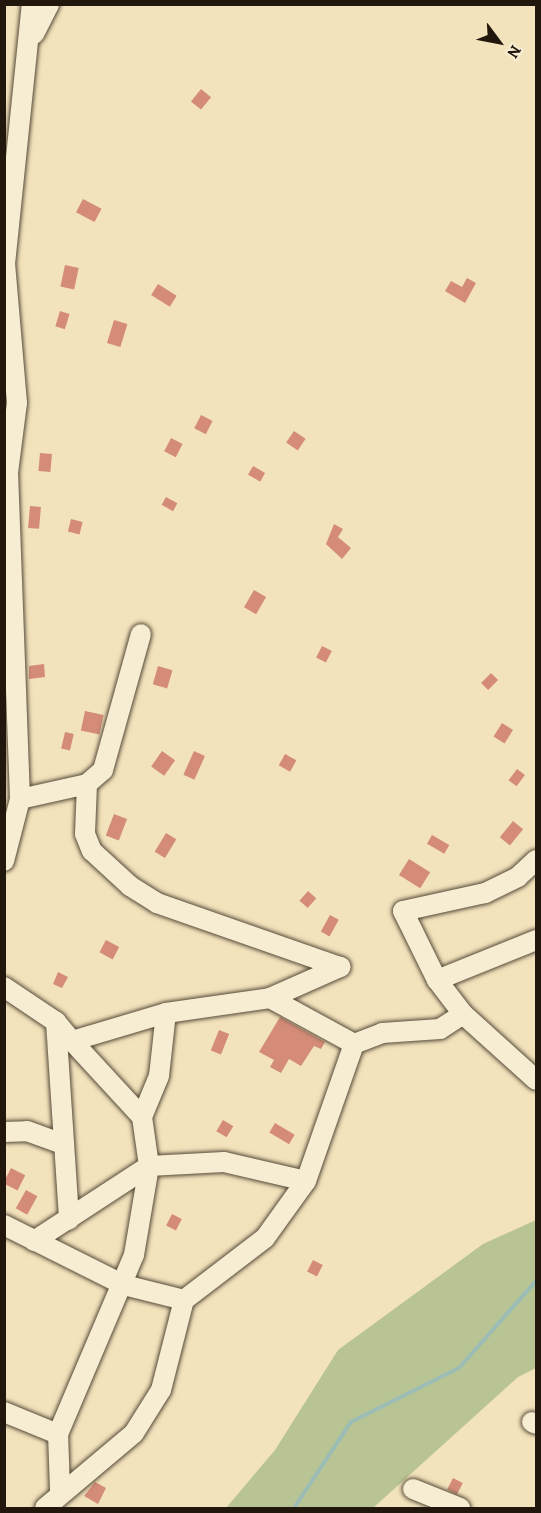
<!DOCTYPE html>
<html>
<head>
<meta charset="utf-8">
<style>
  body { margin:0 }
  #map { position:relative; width:541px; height:1513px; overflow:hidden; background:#f3e3bc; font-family:Alegreya,serif }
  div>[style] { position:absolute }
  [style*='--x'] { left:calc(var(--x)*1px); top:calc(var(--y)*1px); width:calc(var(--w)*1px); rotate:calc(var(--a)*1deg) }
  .green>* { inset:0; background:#b8c493 }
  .stream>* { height:4px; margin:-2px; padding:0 2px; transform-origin:2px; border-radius:2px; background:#9cbdb5 }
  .building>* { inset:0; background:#d48c78; transform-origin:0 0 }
  .roads { filter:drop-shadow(0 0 2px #564a39) drop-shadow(0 0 2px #564a39) }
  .minor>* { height:20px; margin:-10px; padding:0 10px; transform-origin:10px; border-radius:10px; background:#f7edd3 }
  span { translate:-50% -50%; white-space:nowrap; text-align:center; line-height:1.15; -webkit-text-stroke:6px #f7edd3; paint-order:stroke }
  .frame { position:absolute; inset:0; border:6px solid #21170d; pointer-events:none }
  .north { position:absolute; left:469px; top:12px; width:60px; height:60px; -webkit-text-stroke:4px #f7edd3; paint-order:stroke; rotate:122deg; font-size:16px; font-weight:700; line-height:24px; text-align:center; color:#21170d }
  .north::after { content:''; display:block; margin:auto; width:21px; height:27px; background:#21170d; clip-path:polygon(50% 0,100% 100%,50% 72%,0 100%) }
</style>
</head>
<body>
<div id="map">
  <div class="green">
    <div style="clip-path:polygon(536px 1220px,536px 1368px,518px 1377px,373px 1508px,226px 1508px,275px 1450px,338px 1350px,483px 1244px)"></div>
  </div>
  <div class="stream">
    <div style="--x:294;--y:1508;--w:103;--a:-56.5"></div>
    <div style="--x:351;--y:1422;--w:121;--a:-26.6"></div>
    <div style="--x:459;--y:1368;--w:116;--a:-48.5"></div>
  </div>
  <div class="building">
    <div style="left:201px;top:89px;width:13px;height:16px;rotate:39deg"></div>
    <div style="left:83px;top:199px;width:21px;height:15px;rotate:28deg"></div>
    <div style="left:65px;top:265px;width:14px;height:22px;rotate:12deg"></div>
    <div style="clip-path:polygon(467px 278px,476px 283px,465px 303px,445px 291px,451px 281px,462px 287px)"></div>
    <div style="left:158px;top:284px;width:22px;height:13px;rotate:32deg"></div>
    <div style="left:60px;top:311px;width:10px;height:16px;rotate:17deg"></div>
    <div style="left:114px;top:320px;width:14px;height:24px;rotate:17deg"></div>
    <div style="left:201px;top:415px;width:13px;height:15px;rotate:27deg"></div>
    <div style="left:294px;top:431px;width:14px;height:14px;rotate:34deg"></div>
    <div style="left:171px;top:438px;width:13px;height:15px;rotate:27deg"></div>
    <div style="left:40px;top:453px;width:12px;height:18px;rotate:5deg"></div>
    <div style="left:253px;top:466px;width:14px;height:10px;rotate:30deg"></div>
    <div style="left:166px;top:497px;width:13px;height:9px;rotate:29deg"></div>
    <div style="left:30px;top:506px;width:11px;height:22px;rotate:5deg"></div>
    <div style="left:71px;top:519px;width:12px;height:13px;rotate:14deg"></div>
    <div style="clip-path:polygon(334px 524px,343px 529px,338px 537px,351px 548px,342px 559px,326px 544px)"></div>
    <div style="left:254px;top:590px;width:14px;height:20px;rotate:30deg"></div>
    <div style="left:322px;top:646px;width:11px;height:13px;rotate:27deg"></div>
    <div style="clip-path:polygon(44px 664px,45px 677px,29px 679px,29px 666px)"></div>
    <div style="left:158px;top:666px;width:15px;height:19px;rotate:16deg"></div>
    <div style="left:491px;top:673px;width:10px;height:14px;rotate:45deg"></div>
    <div style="left:85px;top:711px;width:19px;height:20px;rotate:12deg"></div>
    <div style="left:502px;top:723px;width:13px;height:16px;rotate:32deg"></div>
    <div style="left:65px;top:732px;width:9px;height:17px;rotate:13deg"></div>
    <div style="left:162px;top:751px;width:16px;height:19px;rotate:35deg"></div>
    <div style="left:194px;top:751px;width:12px;height:26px;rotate:24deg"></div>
    <div style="left:285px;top:754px;width:13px;height:13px;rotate:29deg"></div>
    <div style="left:517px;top:769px;width:10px;height:14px;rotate:37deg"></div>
    <div style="left:114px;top:814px;width:14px;height:23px;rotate:21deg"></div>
    <div style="left:513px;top:821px;width:13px;height:21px;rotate:39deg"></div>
    <div style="left:166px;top:833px;width:12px;height:22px;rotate:31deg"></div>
    <div style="left:432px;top:835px;width:20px;height:10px;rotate:30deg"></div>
    <div style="left:409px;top:859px;width:25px;height:19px;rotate:32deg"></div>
    <div style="left:308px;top:891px;width:11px;height:13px;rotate:41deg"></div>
    <div style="left:330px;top:915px;width:10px;height:19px;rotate:29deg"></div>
    <div style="left:106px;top:940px;width:15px;height:14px;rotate:28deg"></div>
    <div style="clip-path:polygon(58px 972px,68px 977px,62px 988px,53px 984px)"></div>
    <div style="clip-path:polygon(280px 1017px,325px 1042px,321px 1049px,314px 1046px,301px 1066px,289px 1059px,281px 1073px,270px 1067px,274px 1060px,259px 1052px)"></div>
    <div style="left:219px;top:1030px;width:11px;height:22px;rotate:22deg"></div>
    <div style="left:223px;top:1120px;width:12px;height:13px;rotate:31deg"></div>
    <div style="left:275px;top:1123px;width:23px;height:11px;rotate:31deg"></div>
    <div style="left:11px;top:1168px;width:16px;height:17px;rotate:27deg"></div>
    <div style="left:26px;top:1190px;width:13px;height:21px;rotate:29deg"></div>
    <div style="left:172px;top:1214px;width:11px;height:13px;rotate:27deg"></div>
    <div style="left:313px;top:1260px;width:11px;height:13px;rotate:27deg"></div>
    <div style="left:453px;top:1478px;width:11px;height:13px;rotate:27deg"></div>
    <div style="clip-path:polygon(95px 1482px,106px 1488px,98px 1504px,84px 1496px)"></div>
  </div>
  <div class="roads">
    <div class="minor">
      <div style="--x:34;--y:34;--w:34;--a:-63"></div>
      <div style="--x:87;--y:784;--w:50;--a:92.3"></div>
      <div style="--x:85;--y:834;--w:18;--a:68"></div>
      <div style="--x:92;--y:851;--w:52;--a:42.6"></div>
      <div style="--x:130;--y:886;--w:32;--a:32"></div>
      <div style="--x:157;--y:903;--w:194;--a:19.3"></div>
      <div style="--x:20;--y:799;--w:69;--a:-12.6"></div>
      <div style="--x:87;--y:784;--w:21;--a:-41"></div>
      <div style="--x:103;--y:770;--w:141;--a:-74.4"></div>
      <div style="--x:536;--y:860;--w:25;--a:137"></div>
      <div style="--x:518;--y:877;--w:37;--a:154"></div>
      <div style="--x:485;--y:893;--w:84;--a:167.6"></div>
      <div style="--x:403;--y:911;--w:77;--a:63.8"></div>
      <div style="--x:437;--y:980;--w:43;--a:52.6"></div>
      <div style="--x:463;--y:1014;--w:98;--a:42.1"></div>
      <div style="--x:4;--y:861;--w:64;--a:-75.5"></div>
      <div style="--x:20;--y:799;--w:326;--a:-92.1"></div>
      <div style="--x:8;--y:473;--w:71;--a:-82.7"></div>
      <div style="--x:17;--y:403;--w:140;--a:-94.9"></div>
      <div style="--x:5;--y:264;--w:261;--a:-84.1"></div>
      <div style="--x:437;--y:980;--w:107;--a:-22"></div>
      <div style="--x:4;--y:987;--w:63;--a:33.9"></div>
      <div style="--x:56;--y:1022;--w:25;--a:50"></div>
      <div style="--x:72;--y:1041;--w:98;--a:-16.6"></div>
      <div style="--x:166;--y:1013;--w:105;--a:-8.2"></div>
      <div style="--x:270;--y:998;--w:96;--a:28.7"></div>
      <div style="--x:270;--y:998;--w:77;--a:-23.9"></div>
      <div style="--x:56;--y:1022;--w:198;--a:86.2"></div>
      <div style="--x:142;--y:1117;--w:44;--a:-67.5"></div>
      <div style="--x:159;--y:1076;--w:63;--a:-83.7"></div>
      <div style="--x:4;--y:1132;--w:23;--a:-2"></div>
      <div style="--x:27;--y:1131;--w:37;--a:20"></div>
      <div style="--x:4;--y:1225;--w:134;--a:26.6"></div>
      <div style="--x:124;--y:1285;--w:62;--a:14"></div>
      <div style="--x:34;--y:1241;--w:137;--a:-33.1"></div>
      <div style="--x:149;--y:1166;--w:49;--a:-98.1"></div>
      <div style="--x:142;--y:1117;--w:103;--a:-132.6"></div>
      <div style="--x:4;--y:1412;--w:58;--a:22.2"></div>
      <div style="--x:532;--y:1422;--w:4;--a:27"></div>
      <div style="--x:413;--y:1489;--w:51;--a:22"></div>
      <div style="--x:60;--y:1490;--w:56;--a:-92"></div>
      <div style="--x:58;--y:1434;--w:194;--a:-67"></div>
      <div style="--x:134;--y:1255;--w:90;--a:-80.4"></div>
      <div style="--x:149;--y:1166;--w:75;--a:-3.1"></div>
      <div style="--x:224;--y:1162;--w:84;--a:13"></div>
      <div style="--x:45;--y:1508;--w:116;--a:-40.1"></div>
      <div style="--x:134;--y:1433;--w:51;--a:-57.9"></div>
      <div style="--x:161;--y:1390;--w:93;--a:-75.7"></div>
      <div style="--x:184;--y:1300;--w:102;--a:-37.4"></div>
      <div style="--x:265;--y:1238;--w:70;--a:-54.3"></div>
      <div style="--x:306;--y:1181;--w:145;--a:-70.7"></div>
      <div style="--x:354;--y:1044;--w:30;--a:-21"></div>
      <div style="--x:382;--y:1033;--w:58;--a:-3.9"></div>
      <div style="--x:440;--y:1029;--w:27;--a:-33"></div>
    </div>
  </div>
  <div class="frame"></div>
  <div class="north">N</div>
</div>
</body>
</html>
